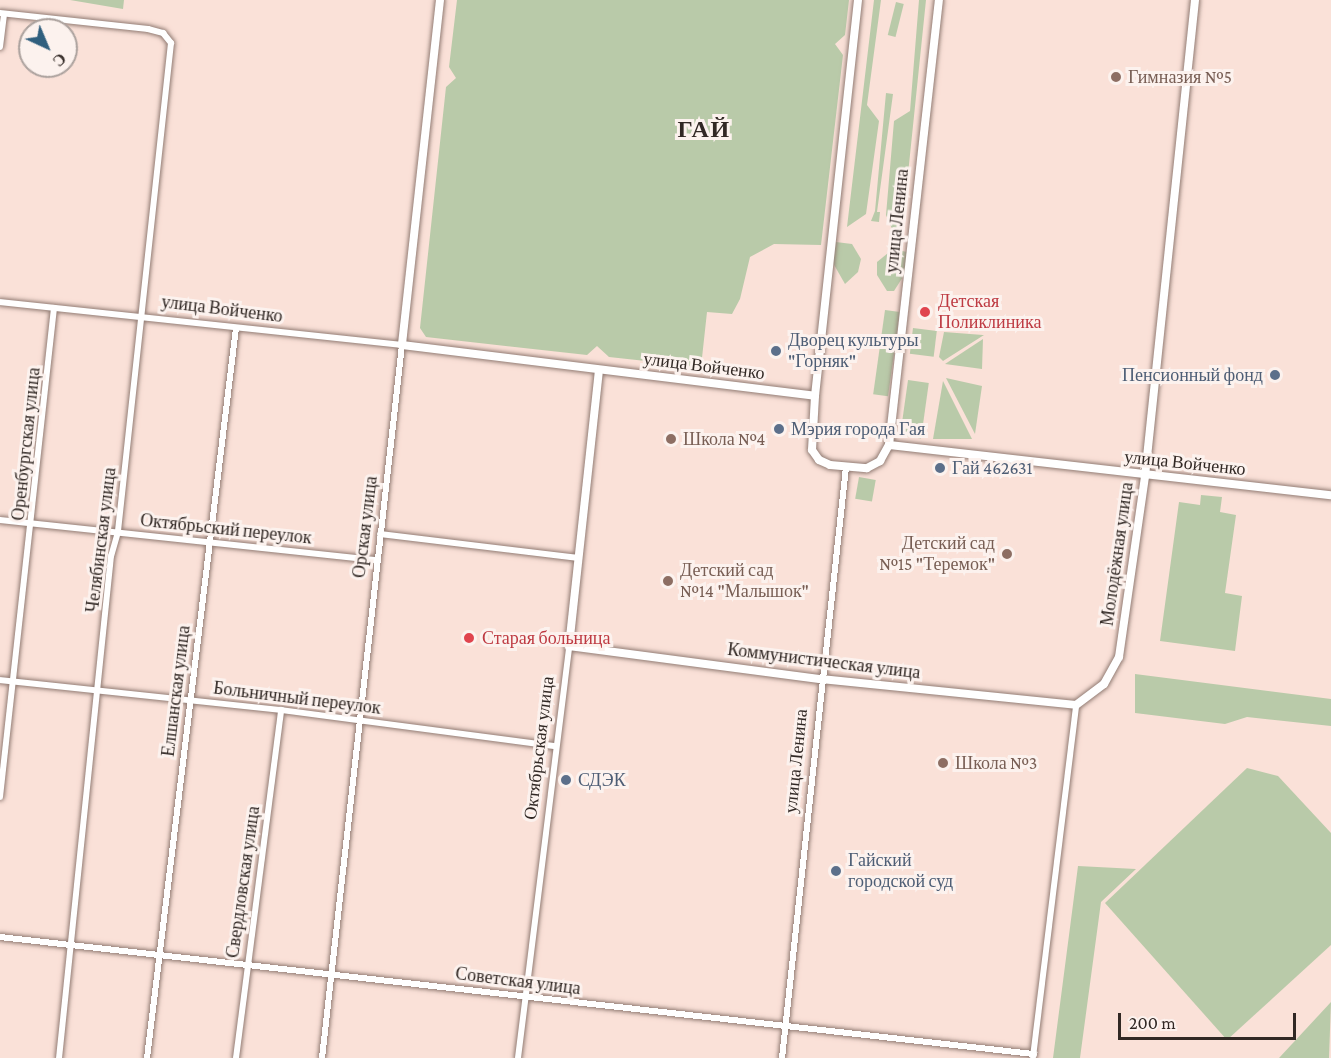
<!DOCTYPE html>
<html>
<head>
<meta charset="utf-8">
<style>
  body { margin:0 }
  #map { position:relative; width:1331px; height:1058px; overflow:hidden; background:#fae1d8; font-family:"Crimson Pro",serif }
  div>[style] { position:absolute }
  [style*='--x'] { left:calc(var(--x)*1px); top:calc(var(--y)*1px); width:calc(var(--w)*1px); rotate:calc(var(--a)*1deg) }
  .green>* { inset:0; background:#b9caa9; transform-origin:0 0 }
  .roads { filter:drop-shadow(0 0 2px #927c74) drop-shadow(0 0 2px #927c74) }
  .street>* { height:6px; margin:-3px; padding:0 3px; transform-origin:3px; border-radius:3px; background:#fff }
  .secondary>* { height:8px; margin:-4px; padding:0 4px; transform-origin:4px; border-radius:4px; background:#fff }
  .dots>* { width:16px; height:16px; translate:-50% -50%; box-sizing:border-box; border:3px solid #fcf2ee; border-radius:50% }
  span { translate:-50% -50%; white-space:nowrap; text-align:center; line-height:1.15; -webkit-text-stroke:6px #fcf2ee; paint-order:stroke }
  .education-label { font-size:18px; color:#785e54 }
  .left { translate:0 -50%; text-align:left }
  .right { translate:-100% -50%; text-align:right }
  .street-label { font-size:18px; color:#312824 }
  .health-label { font-size:18px; color:#be3a42 }
  .service-label { font-size:18px; color:#4e5e75 }
  .district-label { font-size:24px; color:#312824; font-weight:700; letter-spacing:1.5px }
  .north { position:absolute; left:18px; top:18px; width:60px; height:60px; box-sizing:border-box; background:#fcf2ee; border:2px solid #aba19d; border-radius:50%; rotate:136deg; font-size:16px; font-weight:700; line-height:24px; text-align:center; color:#312824 }
  .north::after { content:''; display:block; margin:auto; width:21px; height:27px; background:#305f7e; clip-path:polygon(50% 0,100% 100%,50% 72%,0 100%) }
  .scale { position:absolute; left:1118px; top:1013px; width:178px; height:27px; box-sizing:border-box; border:3px solid #312824; border-top:0; padding-left:8px; font-size:18px; line-height:21px; white-space:nowrap; color:#312824; -webkit-text-stroke:4px #fcf2ee; paint-order:stroke }
</style>
</head>
<body>
<div id="map">
  <div class="green">
    <div style="clip-path:polygon(70px 0,124px 0,123px 9px)"></div>
    <div style="clip-path:polygon(457px 0,849px 0,845px 35px,835px 44px,843px 55px,821px 245px,774px 244px,750px 257px,740px 299px,732px 314px,707px 312px,701px 367px,609px 357px,597px 346px,587px 355px,426px 337px,420px 328px,446px 87px,456px 78px,449px 67px)"></div>
    <div style="clip-path:polygon(874px 0,881px 0,867px 105px,879px 121px,866px 214px,847px 227px)"></div>
    <div style="clip-path:polygon(919px 0,926px 0,902px 232px,893px 231px,886px 215px,894px 121px,910px 111px)"></div>
    <div style="left:896px;top:2px;width:8px;height:34px;rotate:14deg"></div>
    <div style="clip-path:polygon(886px 93px,893px 94px,877px 212px,880px 212px,879px 222px,871px 221px,875px 211px)"></div>
    <div style="clip-path:polygon(836px 242px,852px 244px,861px 259px,858px 272px,845px 284px,833px 263px)"></div>
    <div style="clip-path:polygon(893px 249px,907px 252px,906px 272px,894px 291px,887px 291px,877px 275px,877px 262px)"></div>
    <div style="left:885px;top:310px;width:15px;height:85px;rotate:8deg"></div>
    <div style="left:913px;top:328px;width:24px;height:26px;rotate:7deg"></div>
    <div style="clip-path:polygon(944px 332px,983px 335px,984px 335px,943px 361px,939px 357px)"></div>
    <div style="clip-path:polygon(983px 339px,982px 369px,945px 364px)"></div>
    <div style="clip-path:polygon(946px 378px,982px 386px,975px 434px)"></div>
    <div style="left:908px;top:380px;width:21px;height:56px;rotate:8deg"></div>
    <div style="clip-path:polygon(943px 381px,972px 439px,933px 439px)"></div>
    <div style="left:859px;top:477px;width:17px;height:22px;rotate:10deg"></div>
    <div style="clip-path:polygon(1201px 495px,1222px 497px,1220px 512px,1236px 515px,1225px 593px,1242px 596px,1235px 651px,1160px 641px,1179px 502px,1200px 505px)"></div>
    <div style="clip-path:polygon(1135px 674px,1331px 699px,1331px 726px,1247px 717px,1225px 724px,1135px 713px)"></div>
    <div style="clip-path:polygon(1247px 768px,1278px 776px,1331px 833px,1331px 945px,1227px 1040px,1105px 903px)"></div>
    <div style="clip-path:polygon(1078px 866px,1136px 869px,1101px 902px,1080px 1058px,1053px 1058px)"></div>
    <div style="clip-path:polygon(1331px 1002px,1329px 1058px,1279px 1058px)"></div>
  </div>
  <div class="roads">
    <div class="street">
      <div style="--x:0;--y:13;--w:149;--a:6.2"></div>
      <div style="--x:148;--y:29;--w:16;--a:15"></div>
      <div style="--x:163;--y:33;--w:13;--a:51"></div>
      <div style="--x:171;--y:43;--w:492;--a:96.2"></div>
      <div style="--x:118;--y:532;--w:25;--a:106"></div>
      <div style="--x:111;--y:556;--w:505;--a:95.91"></div>
      <div style="--x:0;--y:47;--w:33;--a:-83"></div>
      <div style="--x:0;--y:302;--w:404;--a:6.1"></div>
      <div style="--x:402;--y:345;--w:717;--a:96.4"></div>
      <div style="--x:0;--y:520;--w:379;--a:6.1"></div>
      <div style="--x:380;--y:534;--w:198;--a:6.9"></div>
      <div style="--x:0;--y:680;--w:283;--a:6.1"></div>
      <div style="--x:281;--y:710;--w:276;--a:7.5"></div>
      <div style="--x:0;--y:797;--w:492;--a:-83.7"></div>
      <div style="--x:0;--y:937;--w:1041;--a:6.46"></div>
      <div style="--x:1033;--y:1057;--w:355;--a:-83"></div>
      <div style="--x:147;--y:1058;--w:735;--a:-83.05"></div>
      <div style="--x:236;--y:1058;--w:351;--a:-82.6"></div>
      <div style="--x:518;--y:1058;--w:415;--a:-82.9"></div>
      <div style="--x:782;--y:1058;--w:594;--a:-83.82"></div>
    </div>
    <div class="secondary">
      <div style="--x:440;--y:0;--w:347;--a:96.3"></div>
      <div style="--x:402;--y:345;--w:416;--a:7"></div>
      <div style="--x:858;--y:0;--w:398;--a:96.2"></div>
      <div style="--x:815;--y:396;--w:54;--a:93.2"></div>
      <div style="--x:812;--y:450;--w:12;--a:55"></div>
      <div style="--x:819;--y:460;--w:12;--a:24"></div>
      <div style="--x:830;--y:465;--w:37;--a:5"></div>
      <div style="--x:867;--y:468;--w:15;--a:-28"></div>
      <div style="--x:880;--y:461;--w:18;--a:-61"></div>
      <div style="--x:889;--y:445;--w:445;--a:6.5"></div>
      <div style="--x:599;--y:370;--w:278;--a:96.2"></div>
      <div style="--x:569;--y:646;--w:254;--a:7.5"></div>
      <div style="--x:821;--y:679;--w:256;--a:5.8"></div>
      <div style="--x:1076;--y:705;--w:35;--a:-37"></div>
      <div style="--x:1104;--y:684;--w:31;--a:-61"></div>
      <div style="--x:1119;--y:657;--w:183;--a:-81.8"></div>
      <div style="--x:1145;--y:476;--w:479;--a:-84"></div>
      <div style="--x:889;--y:445;--w:448;--a:-83.6"></div>
    </div>
  </div>
  <div class="dots">
    <div style="left:1116px;top:77px;background:#8d6e63"></div>
    <div style="left:925px;top:312px;background:#e0444e"></div>
    <div style="left:776px;top:351px;background:#5c6f8a"></div>
    <div style="left:1275px;top:375px;background:#5c6f8a"></div>
    <div style="left:779px;top:429px;background:#5c6f8a"></div>
    <div style="left:671px;top:439px;background:#8d6e63"></div>
    <div style="left:940px;top:468px;background:#5c6f8a"></div>
    <div style="left:1007px;top:554px;background:#8d6e63"></div>
    <div style="left:668px;top:581px;background:#8d6e63"></div>
    <div style="left:469px;top:638px;background:#e0444e"></div>
    <div style="left:943px;top:763px;background:#8d6e63"></div>
    <div style="left:566px;top:780px;background:#5c6f8a"></div>
    <div style="left:836px;top:871px;background:#5c6f8a"></div>
  </div>
  <div class="education-label">
    <span class="left" style="left:1128px;top:77px">Гимназия №5</span>
    <span class="left" style="left:683px;top:439px">Школа №4</span>
    <span class="right" style="left:995px;top:554px">Детский сад<br>№15 "Теремок"</span>
    <span class="left" style="left:680px;top:581px">Детский сад<br>№14 "Малышок"</span>
    <span class="left" style="left:955px;top:763px">Школа №3</span>
  </div>
  <div class="street-label">
    <span style="left:897px;top:221px;rotate:-84deg">улица Ленина</span>
    <span style="left:222px;top:309px;rotate:7deg">улица Войченко</span>
    <span style="left:704px;top:366px;rotate:7deg">улица Войченко</span>
    <span style="left:26px;top:444px;rotate:-84deg">Оренбургская улица</span>
    <span style="left:1185px;top:463px;rotate:6deg">улица Войченко</span>
    <span style="left:365px;top:527px;rotate:-83deg">Орская улица</span>
    <span style="left:226px;top:529px;rotate:6deg">Октябрьский переулок</span>
    <span style="left:101px;top:540px;rotate:-83deg">Челябинская улица</span>
    <span style="left:1117px;top:554px;rotate:-82deg">Молодёжная улица</span>
    <span style="left:824px;top:661px;rotate:7deg">Коммунистическая улица</span>
    <span style="left:176px;top:691px;rotate:-83deg">Елшанская улица</span>
    <span style="left:297px;top:698px;rotate:7deg">Больничный переулок</span>
    <span style="left:539px;top:748px;rotate:-83deg">Октябрьская улица</span>
    <span style="left:796px;top:761px;rotate:-84deg">улица Ленина</span>
    <span style="left:243px;top:882px;rotate:-82deg">Свердловская улица</span>
    <span style="left:518px;top:981px;rotate:7deg">Советская улица</span>
  </div>
  <div class="health-label">
    <span class="left" style="left:938px;top:312px">Детская<br>Поликлиника</span>
    <span class="left" style="left:482px;top:638px">Старая больница</span>
  </div>
  <div class="service-label">
    <span class="left" style="left:788px;top:351px">Дворец культуры<br>"Горняк"</span>
    <span class="right" style="left:1263px;top:375px">Пенсионный фонд</span>
    <span class="left" style="left:791px;top:429px">Мэрия города Гая</span>
    <span class="left" style="left:952px;top:468px">Гай 462631</span>
    <span class="left" style="left:578px;top:780px">СДЭК</span>
    <span class="left" style="left:848px;top:871px">Гайский<br>городской суд</span>
  </div>
  <div class="district-label">
    <span style="left:704px;top:129px">ГАЙ</span>
  </div>
  <div class="north">С</div>
  <div class="scale">200 m</div>
</div>
</body>
</html>
